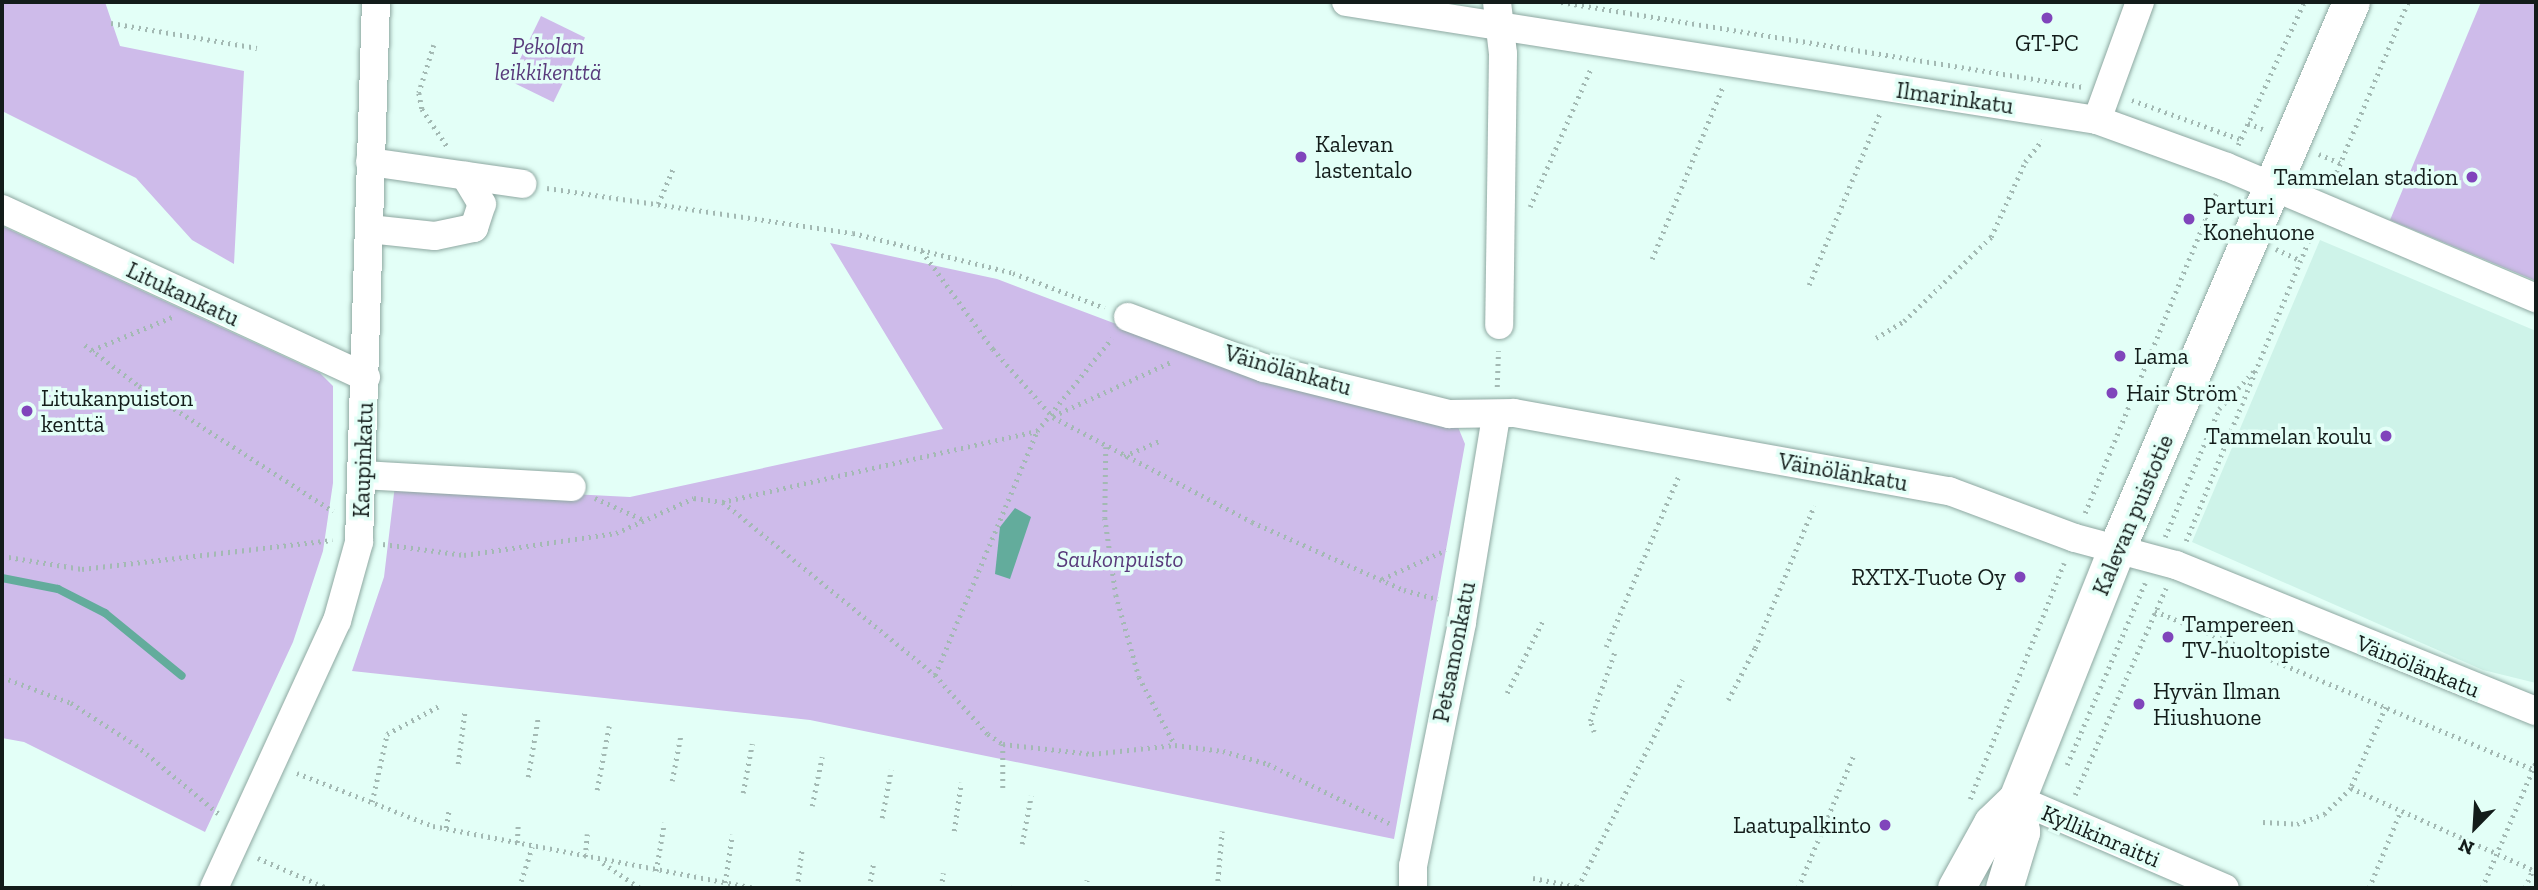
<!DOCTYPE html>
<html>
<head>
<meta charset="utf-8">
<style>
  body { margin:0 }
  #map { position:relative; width:2538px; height:890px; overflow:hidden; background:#e3fff7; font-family:"Zilla Slab",serif }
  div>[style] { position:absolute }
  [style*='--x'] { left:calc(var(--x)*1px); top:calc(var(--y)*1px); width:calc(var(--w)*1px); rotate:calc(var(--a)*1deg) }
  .built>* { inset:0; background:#cef3e9 }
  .green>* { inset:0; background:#cebbea; transform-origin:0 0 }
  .water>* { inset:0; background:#63ac9c }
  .stream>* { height:8px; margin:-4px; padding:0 4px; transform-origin:4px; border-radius:4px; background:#63ac9c }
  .path>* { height:4.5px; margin-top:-2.25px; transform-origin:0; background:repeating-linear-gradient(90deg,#a3b9b3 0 2px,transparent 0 7px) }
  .roads { filter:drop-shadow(0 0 2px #8ea8a1) drop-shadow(0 0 2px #8ea8a1) }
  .minor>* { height:28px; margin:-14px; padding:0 14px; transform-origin:14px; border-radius:14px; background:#fff }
  .major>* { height:37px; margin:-18.5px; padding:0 18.5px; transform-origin:18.5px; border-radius:18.5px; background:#fff }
  .dots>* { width:19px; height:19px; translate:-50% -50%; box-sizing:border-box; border:4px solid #e3fff7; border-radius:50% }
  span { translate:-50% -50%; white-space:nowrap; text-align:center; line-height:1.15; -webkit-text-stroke:7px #e3fff7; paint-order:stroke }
  .poi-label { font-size:23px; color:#131c1a }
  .left { translate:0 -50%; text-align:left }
  .right { translate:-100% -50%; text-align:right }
  .park-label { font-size:23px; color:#593b7c; font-style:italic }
  .street-label { font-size:23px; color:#131c1a }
  .frame { position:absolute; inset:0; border:4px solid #131c1a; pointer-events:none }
  .north { position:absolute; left:2440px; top:792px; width:70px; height:70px; -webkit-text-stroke:5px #e3fff7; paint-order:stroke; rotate:204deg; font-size:19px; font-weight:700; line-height:28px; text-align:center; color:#131c1a }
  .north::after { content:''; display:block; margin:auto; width:24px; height:32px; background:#131c1a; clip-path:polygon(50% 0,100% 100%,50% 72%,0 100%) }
</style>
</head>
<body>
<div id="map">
  <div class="built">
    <div style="clip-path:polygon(2320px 240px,2536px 331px,2536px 683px,2483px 670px,2192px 542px)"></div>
  </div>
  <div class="green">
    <div style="clip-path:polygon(2px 2px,105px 2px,120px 46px,244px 71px,234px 264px,192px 240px,136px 178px,2px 111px)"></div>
    <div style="clip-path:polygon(2481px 2px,2536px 2px,2536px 281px,2390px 220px)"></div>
    <div style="left:541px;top:16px;width:49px;height:72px;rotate:26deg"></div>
    <div style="clip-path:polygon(2px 226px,320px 373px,333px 386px,333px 483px,323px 551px,293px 642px,205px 832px,24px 742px,2px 738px)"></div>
    <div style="clip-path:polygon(830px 243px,997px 279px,1257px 377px,1458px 427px,1465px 444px,1394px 839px,810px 720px,352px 671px,384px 577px,395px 485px,630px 497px,943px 429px)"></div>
  </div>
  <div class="water">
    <div style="clip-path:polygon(1015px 508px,1031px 517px,1010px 579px,995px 574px,1000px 527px)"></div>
  </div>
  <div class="stream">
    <div style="--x:2;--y:578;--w:57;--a:11.1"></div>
    <div style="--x:58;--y:589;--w:53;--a:27.1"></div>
    <div style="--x:105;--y:613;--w:99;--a:39.3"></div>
  </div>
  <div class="path">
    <div style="--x:1561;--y:2;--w:529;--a:9.25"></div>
    <div style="--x:111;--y:23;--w:148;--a:9.7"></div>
    <div style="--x:434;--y:45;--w:50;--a:107.4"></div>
    <div style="--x:419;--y:93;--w:16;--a:79"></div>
    <div style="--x:422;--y:109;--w:45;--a:56"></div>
    <div style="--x:2132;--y:100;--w:115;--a:19.9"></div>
    <div style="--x:2248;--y:123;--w:16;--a:22"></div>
    <div style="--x:2238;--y:145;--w:157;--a:-65.2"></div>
    <div style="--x:2319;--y:154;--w:23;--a:23"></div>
    <div style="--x:2331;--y:185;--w:199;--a:-67.2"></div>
    <div style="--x:547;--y:188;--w:309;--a:8.4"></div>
    <div style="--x:853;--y:233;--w:165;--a:14"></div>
    <div style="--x:1013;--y:273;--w:98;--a:20.8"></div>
    <div style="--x:658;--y:204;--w:39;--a:-67"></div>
    <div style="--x:1530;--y:207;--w:152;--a:-66.3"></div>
    <div style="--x:2205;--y:219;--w:20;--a:24"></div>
    <div style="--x:2276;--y:249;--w:26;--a:25"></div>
    <div style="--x:922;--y:251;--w:121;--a:54.1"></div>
    <div style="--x:993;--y:349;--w:91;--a:48.6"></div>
    <div style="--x:1053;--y:417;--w:225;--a:27.8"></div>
    <div style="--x:1252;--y:522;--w:167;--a:24.1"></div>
    <div style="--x:1404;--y:590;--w:35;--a:15"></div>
    <div style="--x:1652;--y:259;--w:185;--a:-67.7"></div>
    <div style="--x:1809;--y:285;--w:186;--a:-67.6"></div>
    <div style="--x:1876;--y:338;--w:33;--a:-31"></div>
    <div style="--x:1904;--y:321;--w:121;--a:-44"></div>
    <div style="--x:1991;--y:237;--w:82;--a:-65.6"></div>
    <div style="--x:2025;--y:162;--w:28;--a:-52"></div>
    <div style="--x:85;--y:345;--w:68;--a:37.2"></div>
    <div style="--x:139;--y:386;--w:231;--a:32.8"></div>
    <div style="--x:92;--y:350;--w:87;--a:-22.4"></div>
    <div style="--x:1497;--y:387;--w:36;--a:-88"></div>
    <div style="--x:1053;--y:416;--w:132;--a:-24.6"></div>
    <div style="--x:1106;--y:447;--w:71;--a:90.8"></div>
    <div style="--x:1105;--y:518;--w:78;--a:81.9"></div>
    <div style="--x:1116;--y:595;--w:85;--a:74.3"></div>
    <div style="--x:1139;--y:677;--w:77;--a:62.1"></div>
    <div style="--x:1124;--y:456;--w:39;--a:-23"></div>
    <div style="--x:595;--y:498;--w:54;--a:24.2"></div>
    <div style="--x:723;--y:502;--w:274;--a:39.2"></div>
    <div style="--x:935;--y:675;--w:79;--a:48.1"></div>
    <div style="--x:988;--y:734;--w:18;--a:34"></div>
    <div style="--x:1003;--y:744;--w:90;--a:6.4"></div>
    <div style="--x:1092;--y:754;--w:83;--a:-6.2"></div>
    <div style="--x:1175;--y:745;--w:48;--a:7.1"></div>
    <div style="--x:1223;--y:751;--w:47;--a:16.1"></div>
    <div style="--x:1268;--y:764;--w:139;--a:26"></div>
    <div style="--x:2085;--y:513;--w:348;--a:-67.7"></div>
    <div style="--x:2165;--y:537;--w:139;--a:-67.1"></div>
    <div style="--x:2219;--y:409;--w:52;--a:-47.4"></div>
    <div style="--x:2186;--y:541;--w:334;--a:-67.8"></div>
    <div style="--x:383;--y:544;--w:82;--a:7.7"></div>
    <div style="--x:464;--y:555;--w:154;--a:-8.2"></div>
    <div style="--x:616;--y:533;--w:85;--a:-24.2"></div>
    <div style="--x:694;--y:498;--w:28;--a:8"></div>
    <div style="--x:722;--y:502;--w:323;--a:-12.7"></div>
    <div style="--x:1037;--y:431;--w:119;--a:-51.1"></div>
    <div style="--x:2;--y:556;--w:81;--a:9.2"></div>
    <div style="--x:82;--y:569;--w:252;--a:-6.6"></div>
    <div style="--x:1382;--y:579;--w:70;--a:-24.4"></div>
    <div style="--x:2155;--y:611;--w:413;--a:22.7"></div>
    <div style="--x:1606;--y:647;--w:187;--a:-67"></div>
    <div style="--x:935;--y:675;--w:264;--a:-67.3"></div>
    <div style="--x:2;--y:677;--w:74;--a:20.6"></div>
    <div style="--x:71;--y:703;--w:77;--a:32.9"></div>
    <div style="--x:136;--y:745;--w:107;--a:39.7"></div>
    <div style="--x:1507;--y:693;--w:81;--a:-63.7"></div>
    <div style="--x:1728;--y:700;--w:59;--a:-62.6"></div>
    <div style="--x:1755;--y:648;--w:154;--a:-67.4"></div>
    <div style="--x:2386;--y:707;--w:88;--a:113.4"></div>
    <div style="--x:2351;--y:788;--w:203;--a:24.2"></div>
    <div style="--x:1594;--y:732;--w:12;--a:-110"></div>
    <div style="--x:1590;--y:721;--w:74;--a:-70.3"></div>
    <div style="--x:1003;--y:744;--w:47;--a:90"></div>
    <div style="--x:458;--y:764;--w:55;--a:-82.7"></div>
    <div style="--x:2067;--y:765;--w:198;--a:-66.8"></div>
    <div style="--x:297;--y:773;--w:146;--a:21.3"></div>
    <div style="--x:433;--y:826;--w:329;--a:10.9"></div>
    <div style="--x:528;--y:777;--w:60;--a:-80.4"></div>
    <div style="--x:672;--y:781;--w:48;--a:-79.2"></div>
    <div style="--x:597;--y:790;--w:65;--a:-79.4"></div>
    <div style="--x:743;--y:793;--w:50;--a:-79.6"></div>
    <div style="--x:2075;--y:795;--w:226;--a:-66.3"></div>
    <div style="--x:1970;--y:799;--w:254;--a:-68.3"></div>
    <div style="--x:372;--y:802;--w:70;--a:-77.6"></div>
    <div style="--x:387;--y:734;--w:59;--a:-28.3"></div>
    <div style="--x:812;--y:806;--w:50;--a:-78.5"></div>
    <div style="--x:882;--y:818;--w:49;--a:-79.4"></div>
    <div style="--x:2263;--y:822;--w:34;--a:3"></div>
    <div style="--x:2297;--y:824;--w:29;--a:-20"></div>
    <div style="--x:2324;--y:814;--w:37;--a:-44"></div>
    <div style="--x:446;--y:828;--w:19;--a:-81"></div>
    <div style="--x:954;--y:831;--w:49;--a:-81.7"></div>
    <div style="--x:517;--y:843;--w:21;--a:-87"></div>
    <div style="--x:1022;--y:844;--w:49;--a:-79.4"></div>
    <div style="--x:585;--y:857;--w:23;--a:-85"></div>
    <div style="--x:258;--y:858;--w:75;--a:23.5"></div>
    <div style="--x:603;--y:863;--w:45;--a:34"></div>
    <div style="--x:656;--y:871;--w:49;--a:-80.5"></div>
    <div style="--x:1533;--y:878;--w:46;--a:11.3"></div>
    <div style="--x:1578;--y:887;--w:232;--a:-63.3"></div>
    <div style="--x:725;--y:883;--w:49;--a:-81.7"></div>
    <div style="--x:519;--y:888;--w:43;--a:-72.4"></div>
    <div style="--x:797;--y:888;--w:40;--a:-82.9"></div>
    <div style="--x:869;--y:888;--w:27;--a:-80"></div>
    <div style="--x:941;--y:888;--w:15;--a:-82"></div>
    <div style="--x:1013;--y:888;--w:2;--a:-63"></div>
    <div style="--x:1085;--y:888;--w:8;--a:-76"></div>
    <div style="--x:1217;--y:888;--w:57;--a:-85"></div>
    <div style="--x:1798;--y:888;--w:145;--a:-67.3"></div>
    <div style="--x:2369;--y:888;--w:84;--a:-67.7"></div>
    <div style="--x:2482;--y:888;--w:137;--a:-66.8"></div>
    <div style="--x:2525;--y:888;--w:21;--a:-67"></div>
  </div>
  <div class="roads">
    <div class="minor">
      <div style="--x:1346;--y:2;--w:760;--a:8.93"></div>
      <div style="--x:2097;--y:120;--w:138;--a:19.9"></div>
      <div style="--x:2227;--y:167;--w:336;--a:23"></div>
      <div style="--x:1497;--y:2;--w:52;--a:83.4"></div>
      <div style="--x:1503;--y:54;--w:271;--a:90.8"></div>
      <div style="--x:2097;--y:120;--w:126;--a:-70"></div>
      <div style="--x:370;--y:162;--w:154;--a:8.2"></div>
      <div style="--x:2;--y:209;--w:401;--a:24.8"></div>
      <div style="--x:369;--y:229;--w:66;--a:6.1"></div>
      <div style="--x:435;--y:236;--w:40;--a:-12"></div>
      <div style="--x:474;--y:228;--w:25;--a:-72"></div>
      <div style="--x:482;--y:204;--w:33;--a:-121"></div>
      <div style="--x:1128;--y:317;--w:145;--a:20.6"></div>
      <div style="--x:1264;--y:368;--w:191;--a:14"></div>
      <div style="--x:1449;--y:414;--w:65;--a:-0.9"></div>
      <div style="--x:1514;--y:413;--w:442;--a:10.2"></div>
      <div style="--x:1949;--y:491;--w:134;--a:20.5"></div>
      <div style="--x:2075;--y:538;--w:105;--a:15"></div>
      <div style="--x:2176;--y:565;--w:388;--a:22.1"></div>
      <div style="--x:363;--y:475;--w:209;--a:3.3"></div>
      <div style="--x:2017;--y:799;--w:226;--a:23.2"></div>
      <div style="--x:214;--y:888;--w:294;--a:-65.3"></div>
      <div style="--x:337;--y:621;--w:82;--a:-74.4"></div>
      <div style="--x:359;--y:542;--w:540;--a:-88.2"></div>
      <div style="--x:1413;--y:888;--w:22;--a:-90"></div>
      <div style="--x:1413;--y:866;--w:249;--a:-78.6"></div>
      <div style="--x:1462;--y:622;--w:209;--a:-80.6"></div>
    </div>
    <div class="major">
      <div style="--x:1956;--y:888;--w:74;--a:-61"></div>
      <div style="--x:1992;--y:823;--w:35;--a:-44"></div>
      <div style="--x:2017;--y:799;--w:270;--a:-68.3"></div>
      <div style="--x:2117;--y:548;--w:594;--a:-66.8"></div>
      <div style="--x:2004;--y:888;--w:59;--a:-73.1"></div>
      <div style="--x:2021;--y:832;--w:33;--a:-97"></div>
    </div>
  </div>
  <div class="dots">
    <div style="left:2047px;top:18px;background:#8045bb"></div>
    <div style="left:1301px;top:157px;background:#8045bb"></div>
    <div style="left:2472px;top:177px;background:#8045bb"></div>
    <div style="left:2189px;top:219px;background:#8045bb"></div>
    <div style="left:2120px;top:356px;background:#8045bb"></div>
    <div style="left:2112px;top:393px;background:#8045bb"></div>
    <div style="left:27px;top:411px;background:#8045bb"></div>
    <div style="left:2386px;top:436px;background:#8045bb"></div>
    <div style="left:2020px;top:577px;background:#8045bb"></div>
    <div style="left:2168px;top:637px;background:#8045bb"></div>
    <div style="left:2139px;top:704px;background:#8045bb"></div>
    <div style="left:1885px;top:825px;background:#8045bb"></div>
  </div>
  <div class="poi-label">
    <span style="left:2047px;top:43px">GT-PC</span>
    <span class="left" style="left:1315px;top:157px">Kalevan<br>lastentalo</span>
    <span class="right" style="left:2458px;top:177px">Tammelan stadion</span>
    <span class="left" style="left:2203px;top:219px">Parturi<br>Konehuone</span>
    <span class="left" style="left:2134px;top:356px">Lama</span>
    <span class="left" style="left:2126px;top:393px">Hair Ström</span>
    <span class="left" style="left:41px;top:411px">Litukanpuiston<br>kenttä</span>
    <span class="right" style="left:2372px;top:436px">Tammelan koulu</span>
    <span class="right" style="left:2006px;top:577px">RXTX-Tuote Oy</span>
    <span class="left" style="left:2182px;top:637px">Tampereen<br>TV-huoltopiste</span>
    <span class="left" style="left:2153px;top:704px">Hyvän Ilman<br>Hiushuone</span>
    <span class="right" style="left:1871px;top:825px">Laatupalkinto</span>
  </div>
  <div class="park-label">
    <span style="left:548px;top:59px">Pekolan<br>leikkikenttä</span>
    <span style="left:1120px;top:559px">Saukonpuisto</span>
  </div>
  <div class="street-label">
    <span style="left:1955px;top:98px;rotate:8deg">Ilmarinkatu</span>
    <span style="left:183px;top:294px;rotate:25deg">Litukankatu</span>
    <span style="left:1288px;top:370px;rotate:16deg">Väinölänkatu</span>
    <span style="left:363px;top:460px;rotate:-88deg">Kaupinkatu</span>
    <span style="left:1843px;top:472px;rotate:10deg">Väinölänkatu</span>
    <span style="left:2133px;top:515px;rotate:-67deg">Kalevan puistotie</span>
    <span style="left:1454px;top:652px;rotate:-79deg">Petsamonkatu</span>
    <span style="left:2418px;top:666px;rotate:22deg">Väinölänkatu</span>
    <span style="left:2101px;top:836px;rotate:23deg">Kyllikinraitti</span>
  </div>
  <div class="frame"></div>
  <div class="north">N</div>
</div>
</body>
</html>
